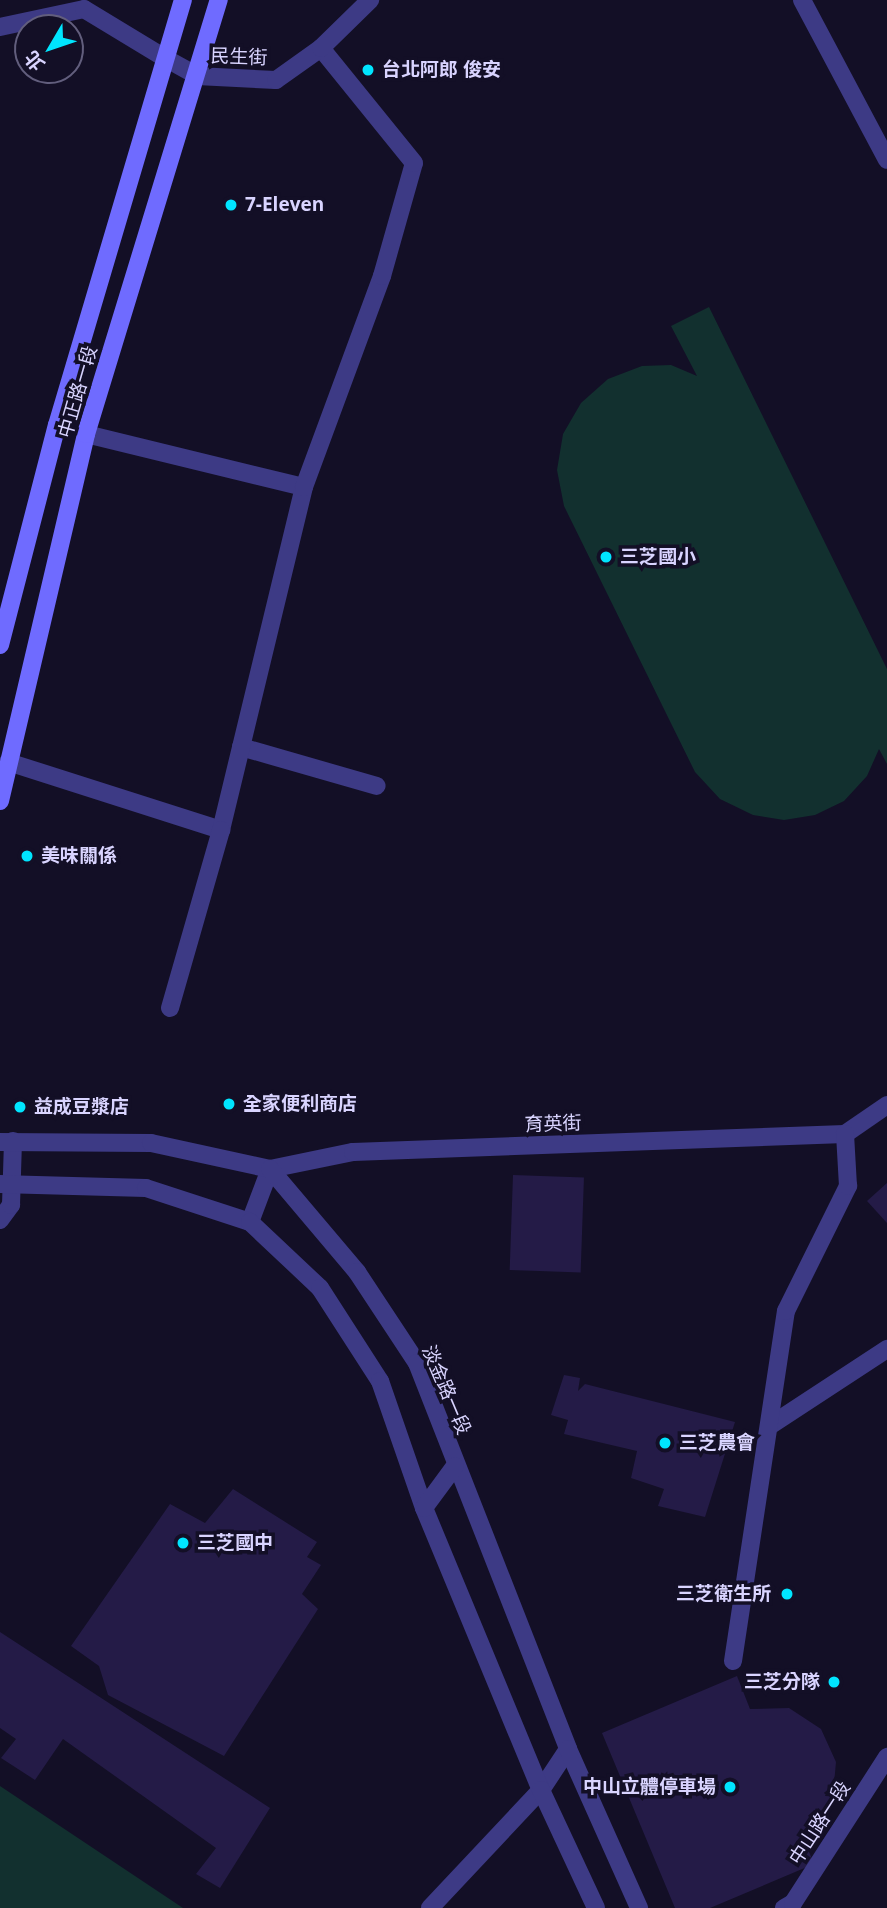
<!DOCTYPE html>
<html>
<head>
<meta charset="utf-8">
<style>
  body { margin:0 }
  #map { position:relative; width:887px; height:1908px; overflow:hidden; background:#130f26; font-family:"Open Sans","Noto Sans TC",sans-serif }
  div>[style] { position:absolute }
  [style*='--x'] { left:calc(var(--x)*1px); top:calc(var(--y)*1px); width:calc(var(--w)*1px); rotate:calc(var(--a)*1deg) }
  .green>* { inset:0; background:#12302f }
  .building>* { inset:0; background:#241b47; transform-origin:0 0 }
  .service>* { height:18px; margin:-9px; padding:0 9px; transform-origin:9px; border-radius:9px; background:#3d3a85 }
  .minor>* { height:18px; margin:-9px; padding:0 9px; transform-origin:9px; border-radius:9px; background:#3d3a85 }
  .tertiary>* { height:18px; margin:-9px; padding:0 9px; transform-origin:9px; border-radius:9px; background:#3d3a85 }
  .secondary>* { height:18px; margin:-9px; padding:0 9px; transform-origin:9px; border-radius:9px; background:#6f6bff }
  .dots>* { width:19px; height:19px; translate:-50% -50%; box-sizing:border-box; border:4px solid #130f26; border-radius:50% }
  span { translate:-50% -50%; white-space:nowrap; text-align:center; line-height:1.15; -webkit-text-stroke:7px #130f26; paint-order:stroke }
  .street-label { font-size:19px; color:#d9d4ff }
  .poi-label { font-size:19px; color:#d9d4ff; font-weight:700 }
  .left { translate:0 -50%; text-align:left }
  .right { translate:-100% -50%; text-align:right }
  .north { position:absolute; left:14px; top:14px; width:70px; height:70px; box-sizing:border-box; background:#130f26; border:2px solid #625e7d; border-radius:50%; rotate:231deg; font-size:19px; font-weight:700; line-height:28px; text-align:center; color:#d9d4ff }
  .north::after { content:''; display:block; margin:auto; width:24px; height:32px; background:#00e5ff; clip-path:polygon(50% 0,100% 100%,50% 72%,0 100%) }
</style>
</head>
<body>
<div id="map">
  <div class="green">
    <div style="clip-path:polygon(709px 307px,887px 669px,887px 764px,879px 749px,867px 776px,844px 801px,815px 815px,784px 820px,753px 815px,720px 799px,695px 772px,564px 506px,557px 470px,563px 434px,581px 403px,608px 379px,642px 366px,671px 365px,697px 376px,671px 326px)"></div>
    <div style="clip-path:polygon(0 1786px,183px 1908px,0 1908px)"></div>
  </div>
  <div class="building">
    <div style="left:513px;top:1175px;width:71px;height:95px;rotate:2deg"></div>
    <div style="clip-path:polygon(887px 1183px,887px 1223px,867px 1201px)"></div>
    <div style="clip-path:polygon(564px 1375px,580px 1378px,578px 1391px,585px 1384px,735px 1422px,705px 1517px,658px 1506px,664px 1489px,631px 1478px,637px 1451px,564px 1434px,568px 1420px,551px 1415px)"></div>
    <div style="clip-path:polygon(233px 1489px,317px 1542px,307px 1557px,321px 1565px,302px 1594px,318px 1609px,224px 1756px,108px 1695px,99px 1666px,71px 1646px,170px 1504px,205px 1523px)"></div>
    <div style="clip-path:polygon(0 1632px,270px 1808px,220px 1888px,196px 1874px,216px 1848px,63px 1739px,35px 1780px,1px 1758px,16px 1739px,0 1728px)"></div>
    <div style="clip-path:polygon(737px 1676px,750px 1709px,789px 1708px,821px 1729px,836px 1762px,833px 1795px,814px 1823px,801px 1832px,814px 1864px,710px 1908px,675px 1908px,602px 1733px)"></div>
  </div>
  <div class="service">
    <div style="--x:86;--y:434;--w:224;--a:13.7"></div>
    <div style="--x:241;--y:747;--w:141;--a:16"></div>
    <div style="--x:8;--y:762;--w:224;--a:17.7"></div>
    <div style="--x:221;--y:830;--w:353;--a:-76.4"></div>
    <div style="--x:304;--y:487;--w:225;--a:-69.7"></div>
    <div style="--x:382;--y:276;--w:117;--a:-74.2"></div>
    <div style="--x:414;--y:163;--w:148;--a:-129"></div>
    <div style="--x:170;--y:1008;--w:185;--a:-74"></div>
  </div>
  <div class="minor">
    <div style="--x:802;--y:0;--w:181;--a:62"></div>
    <div style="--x:0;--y:27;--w:86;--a:-12.1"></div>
    <div style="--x:84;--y:9;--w:95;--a:31.2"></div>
    <div style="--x:0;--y:1220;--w:19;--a:-54"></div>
    <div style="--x:11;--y:1205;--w:64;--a:-88.2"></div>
    <div style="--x:250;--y:1222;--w:57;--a:-69.3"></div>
    <div style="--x:270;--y:1169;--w:85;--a:-11.6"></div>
    <div style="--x:353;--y:1152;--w:492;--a:-2.1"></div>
    <div style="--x:845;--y:1134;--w:51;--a:-34.6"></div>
    <div style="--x:771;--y:1425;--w:139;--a:-33.2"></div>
    <div style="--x:733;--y:1661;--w:354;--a:-81.4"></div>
    <div style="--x:786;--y:1311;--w:140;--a:-63.6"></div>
    <div style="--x:848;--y:1186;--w:52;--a:-93.3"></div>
    <div style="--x:430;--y:1908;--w:162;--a:-46.8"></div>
    <div style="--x:541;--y:1790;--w:49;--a:-56.6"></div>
    <div style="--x:784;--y:1908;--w:10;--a:-29"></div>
    <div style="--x:793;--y:1903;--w:174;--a:-57.2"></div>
  </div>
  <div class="tertiary">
    <div style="--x:165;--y:58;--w:37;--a:29"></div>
    <div style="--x:197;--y:76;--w:79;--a:2.9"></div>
    <div style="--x:276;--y:80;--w:55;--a:-35.4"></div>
    <div style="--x:321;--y:48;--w:69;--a:-44.4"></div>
    <div style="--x:0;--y:1142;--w:151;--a:0.4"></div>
    <div style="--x:151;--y:1143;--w:122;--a:12.3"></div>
    <div style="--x:270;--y:1169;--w:135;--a:49.8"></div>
    <div style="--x:357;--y:1272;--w:109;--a:56.6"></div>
    <div style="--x:417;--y:1363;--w:414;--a:68.6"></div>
    <div style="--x:568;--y:1749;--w:174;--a:65.9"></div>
    <div style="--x:0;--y:1184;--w:146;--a:1.6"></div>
    <div style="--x:146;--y:1188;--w:109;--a:18.1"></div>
    <div style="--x:250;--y:1222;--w:96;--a:43.3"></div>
    <div style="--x:320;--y:1288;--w:111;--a:57.2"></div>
    <div style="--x:380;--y:1381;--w:134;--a:70.9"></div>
    <div style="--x:424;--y:1508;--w:305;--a:67.5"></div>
    <div style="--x:541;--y:1790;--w:130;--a:65"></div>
    <div style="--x:424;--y:1508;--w:52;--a:-53.6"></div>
  </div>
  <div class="secondary">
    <div style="--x:0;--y:645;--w:227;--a:-75.5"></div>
    <div style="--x:57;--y:425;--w:443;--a:-73.5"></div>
    <div style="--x:0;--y:801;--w:377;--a:-76.8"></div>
    <div style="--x:86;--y:434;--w:454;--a:-73"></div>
  </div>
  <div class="dots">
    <div style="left:368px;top:70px;background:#00e5ff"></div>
    <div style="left:231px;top:205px;background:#00e5ff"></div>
    <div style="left:606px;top:557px;background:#00e5ff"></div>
    <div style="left:27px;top:856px;background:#00e5ff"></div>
    <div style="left:229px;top:1104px;background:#00e5ff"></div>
    <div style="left:20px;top:1107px;background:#00e5ff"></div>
    <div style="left:665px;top:1443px;background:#00e5ff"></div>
    <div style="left:183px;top:1543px;background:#00e5ff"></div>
    <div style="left:787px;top:1594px;background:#00e5ff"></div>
    <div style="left:834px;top:1682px;background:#00e5ff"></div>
    <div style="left:730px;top:1787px;background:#00e5ff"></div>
  </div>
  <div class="street-label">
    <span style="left:239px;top:57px;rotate:2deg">民生街</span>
    <span style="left:78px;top:392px;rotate:-74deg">中正路一段</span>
    <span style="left:553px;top:1124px;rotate:-2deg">育英街</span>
    <span style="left:446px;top:1390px;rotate:67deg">淡金路一段</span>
    <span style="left:820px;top:1823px;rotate:-57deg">中山路一段</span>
  </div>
  <div class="poi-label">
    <span class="left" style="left:382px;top:70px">台北阿郎 俊安</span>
    <span class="left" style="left:245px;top:205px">7-Eleven</span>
    <span class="left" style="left:620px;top:557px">三芝國小</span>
    <span class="left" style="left:41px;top:856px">美味關係</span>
    <span class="left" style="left:243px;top:1104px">全家便利商店</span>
    <span class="left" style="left:34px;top:1107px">益成豆漿店</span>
    <span class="left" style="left:679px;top:1443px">三芝農會</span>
    <span class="left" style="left:197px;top:1543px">三芝國中</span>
    <span class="right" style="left:771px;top:1594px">三芝衛生所</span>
    <span class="right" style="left:820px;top:1682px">三芝分隊</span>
    <span class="right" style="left:716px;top:1787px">中山立體停車場</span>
  </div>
  <div class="north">北</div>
</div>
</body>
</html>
